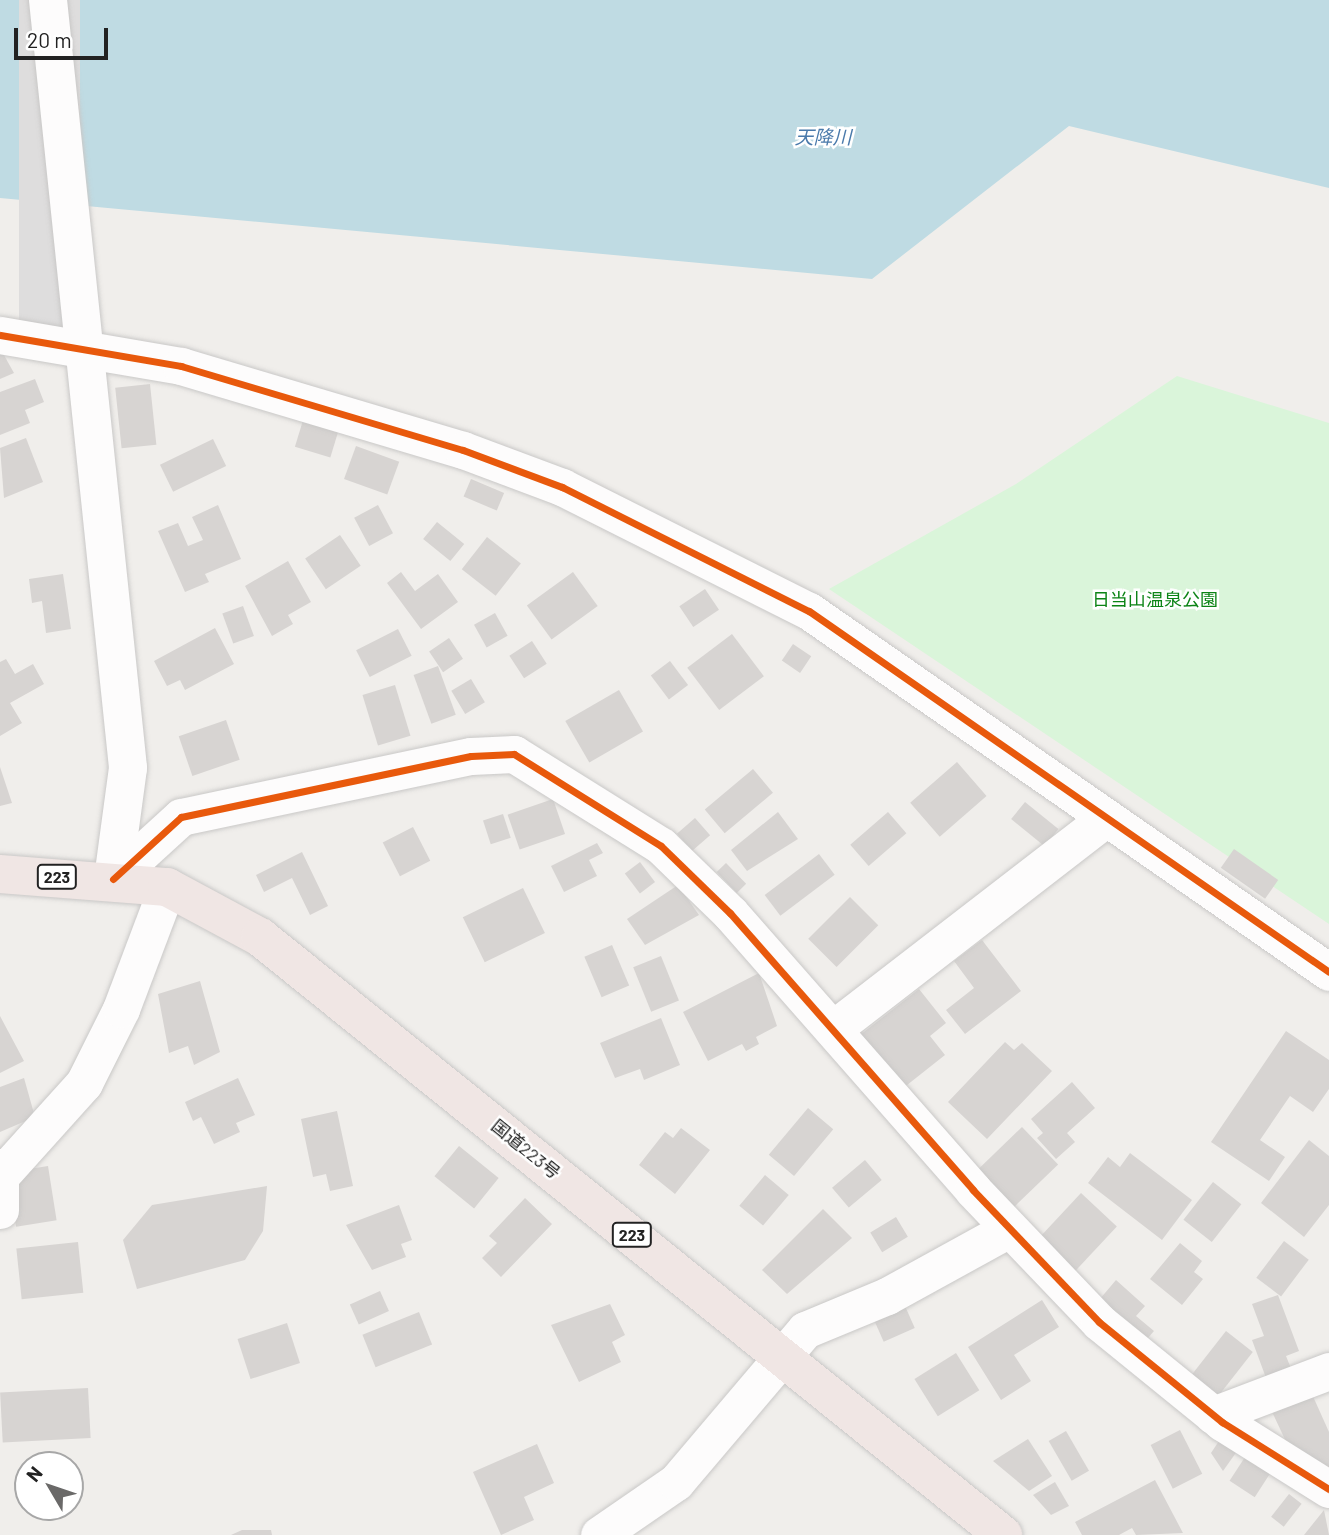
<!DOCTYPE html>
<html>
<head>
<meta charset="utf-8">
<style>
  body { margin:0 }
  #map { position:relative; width:1329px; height:1535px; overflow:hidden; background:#f0eeeb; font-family:Barlow,"Noto Sans JP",sans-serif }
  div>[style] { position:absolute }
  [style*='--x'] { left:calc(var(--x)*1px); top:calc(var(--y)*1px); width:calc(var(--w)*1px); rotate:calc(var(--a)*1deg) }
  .park>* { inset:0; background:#daf5da }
  .water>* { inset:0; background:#bfdbe3 }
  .pier>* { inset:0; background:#dedddd; transform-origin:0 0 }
  .building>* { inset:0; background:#d7d4d2; transform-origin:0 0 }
  .roads { filter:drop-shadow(0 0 2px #c9c8c7) drop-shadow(0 0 2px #c9c8c7) }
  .minor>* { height:37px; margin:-18.5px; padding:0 18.5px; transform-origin:18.5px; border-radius:18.5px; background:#fdfcfc }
  .tertiary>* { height:38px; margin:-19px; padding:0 19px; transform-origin:19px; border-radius:19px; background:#fdfcfc }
  .trunk>* { height:38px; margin:-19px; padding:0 19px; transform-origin:19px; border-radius:19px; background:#f0e6e4 }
  .cycleway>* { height:7px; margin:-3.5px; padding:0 3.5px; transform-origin:3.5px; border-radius:3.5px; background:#e8590c }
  span { translate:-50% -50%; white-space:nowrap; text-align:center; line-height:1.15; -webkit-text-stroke:5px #fff; paint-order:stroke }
  .shield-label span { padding:2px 5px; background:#fff; border:2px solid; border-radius:5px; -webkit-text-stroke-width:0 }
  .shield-label { font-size:16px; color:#222; font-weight:700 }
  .park-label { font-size:18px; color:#0c8416 }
  .street-label { font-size:18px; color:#222 }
  .water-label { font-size:19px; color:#4a7aab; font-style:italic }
  .north { position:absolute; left:14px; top:1451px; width:70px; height:70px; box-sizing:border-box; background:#fff; border:2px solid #a7a7a7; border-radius:50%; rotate:309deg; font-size:19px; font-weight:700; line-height:28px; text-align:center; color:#222 }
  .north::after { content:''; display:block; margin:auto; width:24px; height:32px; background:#6a6968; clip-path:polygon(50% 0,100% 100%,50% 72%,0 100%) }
  .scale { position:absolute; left:14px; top:28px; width:94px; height:32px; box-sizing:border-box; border:4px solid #222; border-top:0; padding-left:9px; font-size:21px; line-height:24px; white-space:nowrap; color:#222; -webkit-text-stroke:5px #fff; paint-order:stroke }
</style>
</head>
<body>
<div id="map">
  <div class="park">
    <div style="clip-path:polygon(1177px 376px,1329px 423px,1329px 924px,829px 589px,1016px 484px)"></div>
  </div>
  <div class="water">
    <div style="clip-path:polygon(0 0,1329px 0,1329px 188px,1069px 126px,872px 279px,0 198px)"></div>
  </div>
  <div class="pier">
    <div style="left:19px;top:0;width:61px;height:334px"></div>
  </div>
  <div class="building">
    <div style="clip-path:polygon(0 348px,14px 373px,0 379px)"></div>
    <div style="clip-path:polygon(35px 379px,44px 402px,25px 410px,30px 423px,0 435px,0 392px)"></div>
    <div style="left:150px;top:384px;width:61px;height:35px;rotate:84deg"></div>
    <div style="left:304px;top:417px;width:37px;height:31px;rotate:17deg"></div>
    <div style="clip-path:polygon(26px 438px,43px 482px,4px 498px,0 448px)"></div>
    <div style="left:213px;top:439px;width:30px;height:59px;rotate:64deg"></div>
    <div style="left:356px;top:446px;width:46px;height:35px;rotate:20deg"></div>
    <div style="left:471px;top:479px;width:36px;height:19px;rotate:23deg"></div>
    <div style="clip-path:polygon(218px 505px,241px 559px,205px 574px,209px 582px,185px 592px,158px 531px,178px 523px,188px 546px,203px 540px,192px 517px)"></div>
    <div style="left:378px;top:505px;width:32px;height:27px;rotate:62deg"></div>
    <div style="left:437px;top:522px;width:35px;height:22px;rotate:39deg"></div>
    <div style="left:340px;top:535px;width:37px;height:42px;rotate:56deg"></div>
    <div style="left:487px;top:537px;width:43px;height:41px;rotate:38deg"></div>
    <div style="clip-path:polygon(288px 561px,311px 602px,288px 615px,293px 624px,272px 636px,245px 586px)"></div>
    <div style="clip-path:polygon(401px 572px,415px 591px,438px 574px,458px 602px,421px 629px,387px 583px)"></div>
    <div style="left:573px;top:572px;width:42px;height:57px;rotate:54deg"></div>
    <div style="clip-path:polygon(63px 574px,71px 629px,46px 633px,42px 601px,32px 603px,29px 579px)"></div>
    <div style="left:705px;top:589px;width:25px;height:31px;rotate:56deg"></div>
    <div style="left:243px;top:606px;width:32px;height:22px;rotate:70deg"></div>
    <div style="left:495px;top:613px;width:26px;height:24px;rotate:61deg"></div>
    <div style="clip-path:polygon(215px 628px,234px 664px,185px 690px,180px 680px,167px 686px,154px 661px)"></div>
    <div style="left:398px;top:629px;width:30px;height:47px;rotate:63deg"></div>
    <div style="left:732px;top:634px;width:53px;height:56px;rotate:53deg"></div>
    <div style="left:449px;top:638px;width:25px;height:24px;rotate:56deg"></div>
    <div style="left:532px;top:641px;width:27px;height:27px;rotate:57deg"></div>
    <div style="left:793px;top:644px;width:22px;height:20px;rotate:34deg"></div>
    <div style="clip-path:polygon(6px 659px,15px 674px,33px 664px,44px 684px,10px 703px,22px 723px,0 736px,0 662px)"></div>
    <div style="left:670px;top:661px;width:30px;height:24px;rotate:53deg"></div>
    <div style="left:438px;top:666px;width:52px;height:26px;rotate:70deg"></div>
    <div style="left:471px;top:679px;width:27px;height:23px;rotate:59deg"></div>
    <div style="left:395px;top:685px;width:53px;height:34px;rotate:73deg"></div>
    <div style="left:619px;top:690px;width:48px;height:62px;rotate:60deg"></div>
    <div style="left:226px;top:720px;width:42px;height:50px;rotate:71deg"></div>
    <div style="left:957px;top:762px;width:45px;height:62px;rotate:49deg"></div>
    <div style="clip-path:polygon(0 767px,12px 803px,0 806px)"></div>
    <div style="left:753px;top:769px;width:31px;height:63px;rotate:50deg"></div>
    <div style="left:553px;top:799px;width:37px;height:48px;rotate:71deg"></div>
    <div style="left:1025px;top:802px;width:43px;height:22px;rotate:39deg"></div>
    <div style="clip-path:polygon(778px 812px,798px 839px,747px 871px,731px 850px)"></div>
    <div style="left:888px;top:812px;width:28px;height:50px;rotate:49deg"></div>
    <div style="left:503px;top:814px;width:25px;height:21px;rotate:72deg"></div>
    <div style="left:695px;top:818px;width:23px;height:24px;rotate:49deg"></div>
    <div style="left:413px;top:827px;width:38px;height:34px;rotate:63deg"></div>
    <div style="clip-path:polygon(597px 843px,603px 853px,589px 860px,597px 876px,564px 892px,551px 866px)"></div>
    <div style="left:1234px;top:849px;width:54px;height:23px;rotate:35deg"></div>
    <div style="clip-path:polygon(302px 852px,328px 906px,310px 915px,292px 878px,264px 892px,256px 875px)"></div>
    <div style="left:819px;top:854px;width:26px;height:68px;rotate:53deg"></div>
    <div style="left:640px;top:862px;width:25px;height:19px;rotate:53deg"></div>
    <div style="left:726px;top:863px;width:29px;height:13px;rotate:46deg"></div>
    <div style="clip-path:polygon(678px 885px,699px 915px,645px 945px,627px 919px)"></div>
    <div style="left:523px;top:888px;width:50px;height:67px;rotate:64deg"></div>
    <div style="left:850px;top:897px;width:40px;height:59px;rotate:45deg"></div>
    <div style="clip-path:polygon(982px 940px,1021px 991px,965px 1034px,946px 1010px,974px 988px,954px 961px)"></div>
    <div style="left:612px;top:945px;width:44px;height:30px;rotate:67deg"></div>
    <div style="left:661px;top:956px;width:48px;height:30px;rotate:68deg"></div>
    <div style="clip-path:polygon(759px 973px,777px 1026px,756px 1037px,759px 1044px,746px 1051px,742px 1044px,708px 1061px,683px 1012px)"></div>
    <div style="clip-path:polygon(200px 981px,220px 1052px,194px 1065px,188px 1046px,169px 1053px,158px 994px)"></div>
    <div style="clip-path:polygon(919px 989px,946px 1023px,930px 1036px,945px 1055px,902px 1089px,860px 1035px)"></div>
    <div style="clip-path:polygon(0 1016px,24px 1061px,0 1073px)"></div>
    <div style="clip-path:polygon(661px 1018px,680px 1065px,644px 1080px,640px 1069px,615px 1078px,600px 1043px)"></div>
    <div style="clip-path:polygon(1286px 1031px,1329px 1060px,1329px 1089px,1313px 1112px,1290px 1096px,1260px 1140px,1285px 1157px,1269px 1181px,1211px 1142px)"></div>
    <div style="clip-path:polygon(1005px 1042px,1014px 1050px,1022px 1043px,1052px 1071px,987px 1139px,948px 1102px)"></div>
    <div style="clip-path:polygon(24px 1078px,35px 1117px,0 1132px,0 1087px)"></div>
    <div style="clip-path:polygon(238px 1078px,255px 1115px,236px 1123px,240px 1132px,214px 1144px,201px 1117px,193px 1121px,185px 1102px)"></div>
    <div style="clip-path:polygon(1072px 1082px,1095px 1108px,1067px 1133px,1075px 1142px,1056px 1159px,1037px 1138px,1043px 1133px,1031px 1119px)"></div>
    <div style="left:808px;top:1108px;width:33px;height:61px;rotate:40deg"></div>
    <div style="clip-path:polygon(337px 1111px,353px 1186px,330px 1191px,326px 1174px,313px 1177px,301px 1119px)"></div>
    <div style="left:1022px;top:1127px;width:52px;height:63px;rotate:46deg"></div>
    <div style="clip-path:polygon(681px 1128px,710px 1150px,675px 1194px,639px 1165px,665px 1132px,673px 1138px)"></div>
    <div style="clip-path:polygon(1309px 1140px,1329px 1156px,1329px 1205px,1304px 1237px,1261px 1203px)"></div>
    <div style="left:459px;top:1146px;width:51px;height:39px;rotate:39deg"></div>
    <div style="clip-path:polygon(1130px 1153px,1192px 1200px,1162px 1240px,1088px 1183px,1108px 1157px,1120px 1167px)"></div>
    <div style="left:865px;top:1160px;width:26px;height:43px;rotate:50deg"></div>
    <div style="left:48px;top:1166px;width:55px;height:41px;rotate:81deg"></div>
    <div style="left:765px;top:1175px;width:31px;height:40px;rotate:40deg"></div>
    <div style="left:1213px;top:1182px;width:36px;height:48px;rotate:38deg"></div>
    <div style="clip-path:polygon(267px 1186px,263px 1231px,245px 1260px,137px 1289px,123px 1240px,152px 1205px)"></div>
    <div style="left:1081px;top:1193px;width:49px;height:67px;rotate:43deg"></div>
    <div style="clip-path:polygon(525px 1198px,552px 1224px,501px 1277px,482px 1258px,497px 1243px,489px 1236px)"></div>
    <div style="clip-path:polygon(399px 1205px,412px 1240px,401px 1244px,406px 1257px,372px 1270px,346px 1225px)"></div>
    <div style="clip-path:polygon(823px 1209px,852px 1238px,787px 1294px,762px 1270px)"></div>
    <div style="left:896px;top:1217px;width:23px;height:30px;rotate:59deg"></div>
    <div style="left:1284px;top:1241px;width:31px;height:46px;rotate:37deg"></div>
    <div style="left:78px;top:1242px;width:51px;height:62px;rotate:84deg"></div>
    <div style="clip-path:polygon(1180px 1243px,1202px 1261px,1194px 1272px,1203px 1279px,1182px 1305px,1150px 1279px)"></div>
    <div style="clip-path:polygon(1116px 1280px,1145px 1306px,1136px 1316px,1154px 1331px,1140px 1347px,1094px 1306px)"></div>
    <div style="left:380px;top:1291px;width:22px;height:33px;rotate:66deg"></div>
    <div style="clip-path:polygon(1278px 1295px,1299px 1351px,1286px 1356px,1294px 1376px,1269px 1386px,1252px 1340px,1264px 1336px,1252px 1304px)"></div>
    <div style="clip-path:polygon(1042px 1300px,1059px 1327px,1014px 1355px,1031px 1381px,1001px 1400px,968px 1347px)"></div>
    <div style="clip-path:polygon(610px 1304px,625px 1335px,612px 1342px,621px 1362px,579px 1382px,551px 1325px)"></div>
    <div style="left:905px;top:1306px;width:24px;height:34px;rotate:66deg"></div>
    <div style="left:419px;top:1312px;width:35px;height:61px;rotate:68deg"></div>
    <div style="left:287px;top:1323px;width:42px;height:52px;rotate:72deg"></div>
    <div style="left:1226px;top:1331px;width:34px;height:62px;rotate:38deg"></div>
    <div style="left:956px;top:1353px;width:44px;height:49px;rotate:58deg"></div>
    <div style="clip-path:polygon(1307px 1383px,1329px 1432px,1329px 1483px,1289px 1448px,1267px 1401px)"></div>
    <div style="left:88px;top:1388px;width:50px;height:88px;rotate:87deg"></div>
    <div style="left:1180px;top:1430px;width:49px;height:33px;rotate:63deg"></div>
    <div style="left:1066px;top:1431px;width:46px;height:20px;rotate:60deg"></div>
    <div style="clip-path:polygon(1223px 1435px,1240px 1447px,1223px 1471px,1211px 1453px)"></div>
    <div style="clip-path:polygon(1028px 1439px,1052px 1476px,1029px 1491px,993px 1461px)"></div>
    <div style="clip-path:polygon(537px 1444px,554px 1483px,524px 1497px,534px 1520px,501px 1535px,473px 1472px)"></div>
    <div style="left:1247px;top:1454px;width:30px;height:32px;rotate:33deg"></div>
    <div style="clip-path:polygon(1155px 1480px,1183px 1533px,1136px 1535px,1132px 1528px,1119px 1535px,1082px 1535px,1075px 1522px)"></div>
    <div style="clip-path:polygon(1055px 1482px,1069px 1506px,1051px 1515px,1033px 1495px)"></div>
    <div style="left:1289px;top:1494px;width:16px;height:29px;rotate:38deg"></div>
    <div style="clip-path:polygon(1324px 1510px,1329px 1535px,1304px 1535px)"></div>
    <div style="clip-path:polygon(242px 1530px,271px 1530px,272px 1535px,231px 1535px)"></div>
  </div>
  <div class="roads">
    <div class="minor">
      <div style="--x:0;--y:335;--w:184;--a:9.7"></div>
      <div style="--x:181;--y:366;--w:294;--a:16.6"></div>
      <div style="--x:463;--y:450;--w:106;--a:20.5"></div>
      <div style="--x:562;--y:487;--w:276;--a:26.7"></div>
      <div style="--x:809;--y:611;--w:633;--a:34.77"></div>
      <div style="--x:113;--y:879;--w:92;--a:-42.4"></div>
      <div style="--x:181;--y:817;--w:296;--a:-11.9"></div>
      <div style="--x:471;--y:756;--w:43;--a:-2.7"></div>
      <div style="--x:514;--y:754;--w:173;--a:32"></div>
      <div style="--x:661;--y:846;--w:96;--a:44.2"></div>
      <div style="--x:730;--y:913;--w:368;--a:48.7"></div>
      <div style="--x:973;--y:1190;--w:182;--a:46.3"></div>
      <div style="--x:1099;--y:1322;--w:159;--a:39.1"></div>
      <div style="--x:1222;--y:1422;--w:126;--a:32.1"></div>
      <div style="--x:833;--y:1029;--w:345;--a:-37.7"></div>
      <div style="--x:0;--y:1167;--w:43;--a:90"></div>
      <div style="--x:3;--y:1173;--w:121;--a:-48"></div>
      <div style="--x:84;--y:1083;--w:83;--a:-63.4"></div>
      <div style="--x:121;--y:1009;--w:130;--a:-69.3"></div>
      <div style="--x:1213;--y:1415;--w:124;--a:-20.8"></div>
      <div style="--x:599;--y:1535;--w:93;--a:-34.5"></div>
      <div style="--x:676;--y:1482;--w:199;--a:-49.7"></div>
      <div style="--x:805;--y:1330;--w:89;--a:-22.5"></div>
      <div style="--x:887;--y:1296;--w:139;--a:-28.8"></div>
    </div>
    <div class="tertiary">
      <div style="--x:48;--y:0;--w:772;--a:84.05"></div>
      <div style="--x:128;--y:768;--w:112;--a:97.7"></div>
    </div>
    <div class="trunk">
      <div style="--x:0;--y:874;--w:168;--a:4.5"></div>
      <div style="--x:167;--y:887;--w:106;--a:28.3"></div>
      <div style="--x:260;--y:937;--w:954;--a:38.83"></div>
    </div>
  </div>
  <div class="cycleway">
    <div style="--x:0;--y:335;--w:184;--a:9.7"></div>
    <div style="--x:181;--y:366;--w:294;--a:16.6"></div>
    <div style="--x:463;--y:450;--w:106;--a:20.5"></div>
    <div style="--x:562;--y:487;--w:276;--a:26.7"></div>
    <div style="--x:809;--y:611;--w:633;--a:34.77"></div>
    <div style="--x:113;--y:879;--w:92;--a:-42.4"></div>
    <div style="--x:181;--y:817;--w:296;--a:-11.9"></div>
    <div style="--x:471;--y:756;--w:43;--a:-2.7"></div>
    <div style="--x:514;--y:754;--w:173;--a:32"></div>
    <div style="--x:661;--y:846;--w:96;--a:44.2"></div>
    <div style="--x:730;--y:913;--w:368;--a:48.7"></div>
    <div style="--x:973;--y:1190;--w:182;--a:46.3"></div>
    <div style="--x:1099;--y:1322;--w:159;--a:39.1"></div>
    <div style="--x:1222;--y:1422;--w:126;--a:32.1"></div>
  </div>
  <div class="shield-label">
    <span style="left:57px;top:877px">223</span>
    <span style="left:632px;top:1235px">223</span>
  </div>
  <div class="park-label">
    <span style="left:1155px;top:599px">日当山温泉公園</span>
  </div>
  <div class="street-label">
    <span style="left:526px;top:1149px;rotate:39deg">国道223号</span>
  </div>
  <div class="water-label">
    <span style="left:823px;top:137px">天降川</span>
  </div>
  <div class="north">N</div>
  <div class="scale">20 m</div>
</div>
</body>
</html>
